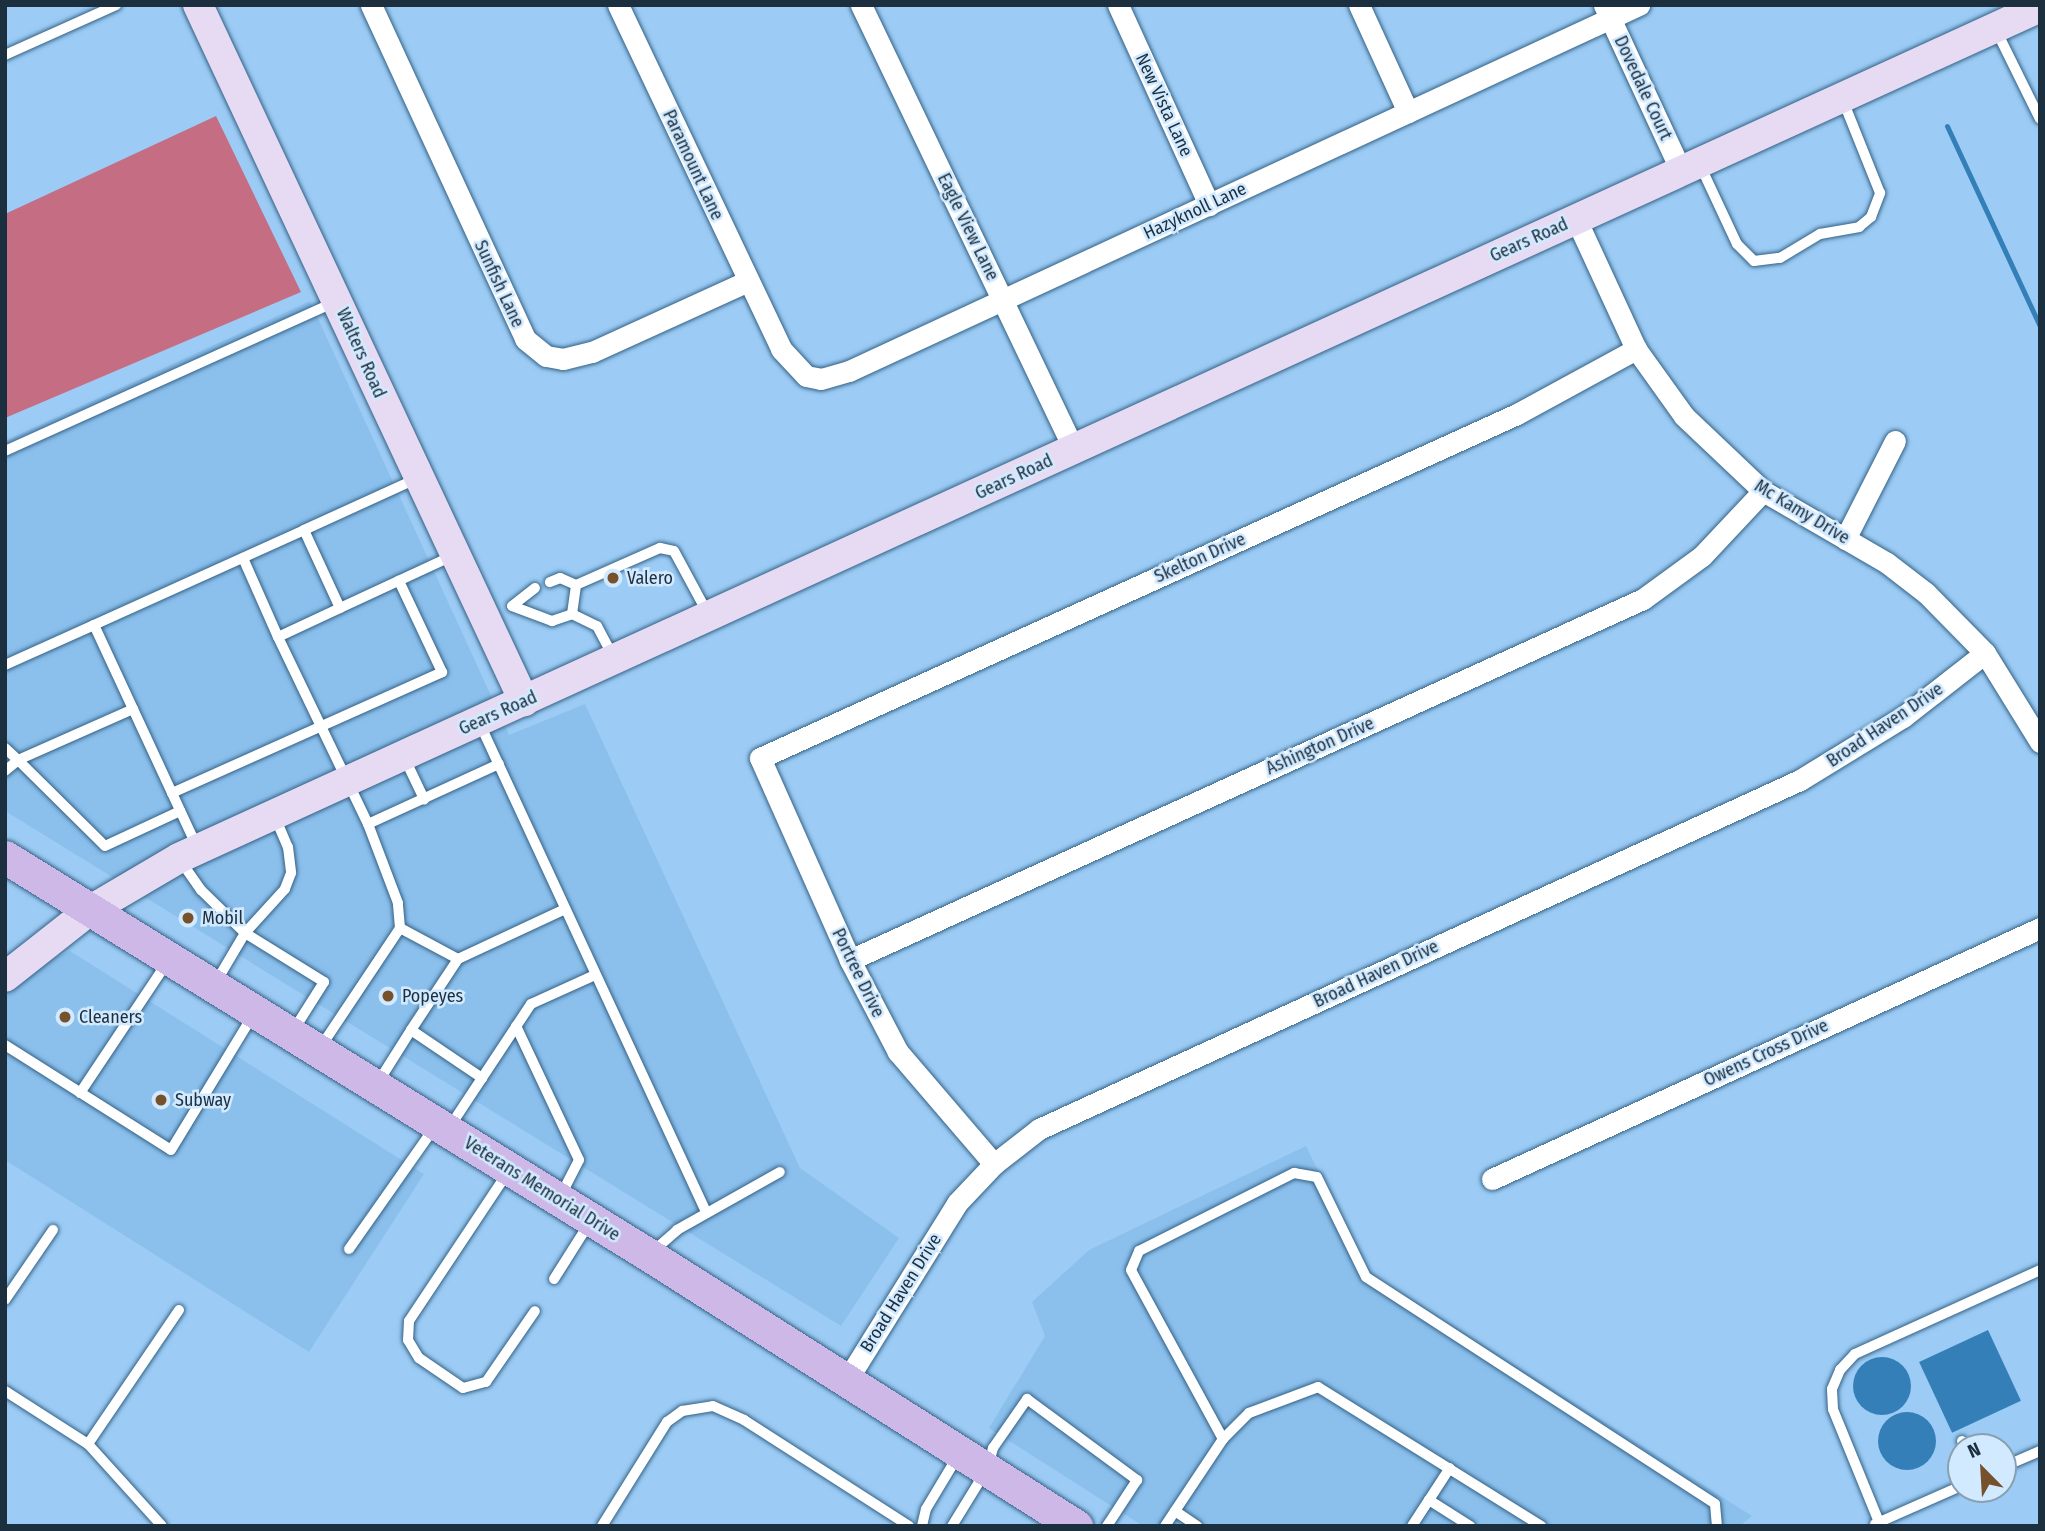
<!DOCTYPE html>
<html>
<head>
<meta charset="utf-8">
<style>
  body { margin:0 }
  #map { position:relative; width:2045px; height:1531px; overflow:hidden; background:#9cccf5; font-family:"Fira Sans Condensed",sans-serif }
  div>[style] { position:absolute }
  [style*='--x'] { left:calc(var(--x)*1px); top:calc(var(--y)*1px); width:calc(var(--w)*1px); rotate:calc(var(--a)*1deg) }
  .built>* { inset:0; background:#8bc0ed }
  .forest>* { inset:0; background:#c56d83 }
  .water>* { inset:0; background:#357fb8; transform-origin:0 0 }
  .round { border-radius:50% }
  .stream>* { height:5px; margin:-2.5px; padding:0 2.5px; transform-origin:2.5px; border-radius:2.5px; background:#357fb8 }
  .roads { filter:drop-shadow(0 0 2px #356286) drop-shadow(0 0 2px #356286) }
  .lane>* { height:10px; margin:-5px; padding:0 5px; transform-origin:5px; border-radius:5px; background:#fff }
  .street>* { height:21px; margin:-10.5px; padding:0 10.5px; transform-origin:10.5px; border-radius:10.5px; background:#fff }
  .secondary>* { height:30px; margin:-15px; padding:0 15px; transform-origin:15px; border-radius:15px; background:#e6dbf3 }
  .primary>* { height:33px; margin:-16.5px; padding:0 16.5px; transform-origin:16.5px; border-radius:16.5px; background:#ceb8e7 }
  .dots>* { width:19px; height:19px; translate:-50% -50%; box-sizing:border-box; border:4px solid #d2eaff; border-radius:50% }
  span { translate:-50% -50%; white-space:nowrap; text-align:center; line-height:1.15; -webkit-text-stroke:5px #d2eaff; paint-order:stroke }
  .street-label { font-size:18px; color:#1c2f3f }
  .poi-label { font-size:18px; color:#1c2f3f }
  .left { translate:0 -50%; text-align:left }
  .frame { position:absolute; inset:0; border:7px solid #1c2f3f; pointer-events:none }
  .north { position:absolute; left:1947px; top:1433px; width:70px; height:70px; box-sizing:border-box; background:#d2eaff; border:2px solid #899fb2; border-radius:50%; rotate:336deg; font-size:19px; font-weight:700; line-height:28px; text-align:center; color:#1c2f3f }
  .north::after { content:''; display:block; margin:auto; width:24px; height:32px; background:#76512c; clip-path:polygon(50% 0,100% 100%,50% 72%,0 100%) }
</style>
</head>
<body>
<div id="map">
  <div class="built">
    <div style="clip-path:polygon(310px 301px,509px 735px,585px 704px,800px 1168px,899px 1238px,841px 1326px,5px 811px,5px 441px)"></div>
    <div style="clip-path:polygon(70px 951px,424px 1174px,309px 1352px,5px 1160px,5px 997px,44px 963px)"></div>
    <div style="clip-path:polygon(1306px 1146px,1366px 1270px,1752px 1516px,1740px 1526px,1143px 1526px,989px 1428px,1045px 1336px,1032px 1302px,1089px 1250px)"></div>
  </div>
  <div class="forest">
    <div style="clip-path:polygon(216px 116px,301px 292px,5px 418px,5px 214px)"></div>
  </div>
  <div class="water">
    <div style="left:1988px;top:1330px;width:78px;height:76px;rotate:65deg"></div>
    <div class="round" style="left:1853px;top:1357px;width:58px;height:58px"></div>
    <div class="round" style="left:1878px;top:1412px;width:58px;height:58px"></div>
  </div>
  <div class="stream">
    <div style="--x:1947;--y:126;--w:221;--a:65.1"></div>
  </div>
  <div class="roads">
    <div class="lane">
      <div style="--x:1996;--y:30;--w:99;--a:63.7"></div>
      <div style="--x:5;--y:55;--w:122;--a:-24.2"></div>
      <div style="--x:1700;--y:165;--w:87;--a:64.9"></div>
      <div style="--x:1737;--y:244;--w:24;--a:45"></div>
      <div style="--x:1754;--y:261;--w:26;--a:-7"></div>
      <div style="--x:1780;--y:258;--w:47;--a:-31"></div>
      <div style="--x:1820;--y:234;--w:40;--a:-10"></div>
      <div style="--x:1859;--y:227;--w:16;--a:-40"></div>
      <div style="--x:1871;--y:217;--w:26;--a:-69"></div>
      <div style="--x:1880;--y:193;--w:102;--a:-111.8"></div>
      <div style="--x:5;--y:451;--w:362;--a:-24.3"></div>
      <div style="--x:418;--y:478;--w:125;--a:155.5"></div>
      <div style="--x:304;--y:530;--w:86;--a:65.2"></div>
      <div style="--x:340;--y:608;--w:126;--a:-24.9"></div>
      <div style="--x:243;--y:558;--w:86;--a:66.1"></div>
      <div style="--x:576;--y:585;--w:92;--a:-23.8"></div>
      <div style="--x:660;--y:548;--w:14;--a:12"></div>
      <div style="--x:674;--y:551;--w:72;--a:61.6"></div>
      <div style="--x:535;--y:588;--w:29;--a:142"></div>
      <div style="--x:512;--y:606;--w:43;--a:20.6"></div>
      <div style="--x:552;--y:621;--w:21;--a:-19"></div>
      <div style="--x:572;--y:614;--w:29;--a:-82"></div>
      <div style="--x:576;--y:585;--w:17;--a:-156"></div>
      <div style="--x:560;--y:578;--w:11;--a:158"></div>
      <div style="--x:572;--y:614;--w:28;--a:26"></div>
      <div style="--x:597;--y:626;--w:36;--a:62"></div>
      <div style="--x:5;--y:665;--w:98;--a:-24.2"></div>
      <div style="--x:479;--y:722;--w:540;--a:65.14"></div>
      <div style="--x:5;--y:748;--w:18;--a:43"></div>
      <div style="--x:18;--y:760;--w:126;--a:-23.9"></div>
      <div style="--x:404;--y:757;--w:47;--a:64.5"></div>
      <div style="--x:5;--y:771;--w:17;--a:-40"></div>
      <div style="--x:18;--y:760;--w:122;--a:44.7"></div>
      <div style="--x:105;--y:846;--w:83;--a:-25"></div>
      <div style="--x:172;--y:793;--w:185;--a:-114.9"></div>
      <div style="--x:94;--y:625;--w:230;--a:-24.3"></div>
      <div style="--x:275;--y:817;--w:33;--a:67"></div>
      <div style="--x:288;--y:847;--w:26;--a:83"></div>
      <div style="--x:291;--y:873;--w:17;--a:111"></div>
      <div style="--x:285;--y:889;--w:59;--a:132.3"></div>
      <div style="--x:245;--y:933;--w:93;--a:31.8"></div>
      <div style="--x:324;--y:982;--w:58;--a:122.3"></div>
      <div style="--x:368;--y:824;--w:144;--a:-24.6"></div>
      <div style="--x:198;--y:849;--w:62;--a:-114.9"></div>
      <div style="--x:172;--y:793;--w:296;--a:-24.1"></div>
      <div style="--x:442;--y:672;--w:101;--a:-115.3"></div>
      <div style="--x:180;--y:860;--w:37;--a:55"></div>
      <div style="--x:201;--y:890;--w:62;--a:44.3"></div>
      <div style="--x:245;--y:933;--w:57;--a:120.6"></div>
      <div style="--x:400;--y:928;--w:66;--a:28.1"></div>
      <div style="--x:458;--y:959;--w:85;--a:123.5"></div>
      <div style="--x:411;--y:1030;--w:86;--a:34.1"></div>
      <div style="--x:482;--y:1078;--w:89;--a:-56.5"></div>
      <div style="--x:531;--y:1004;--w:70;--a:-24.4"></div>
      <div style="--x:458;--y:959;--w:118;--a:-25"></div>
      <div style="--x:516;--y:1026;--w:148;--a:64.8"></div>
      <div style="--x:579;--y:1160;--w:42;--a:117.2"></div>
      <div style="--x:5;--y:1045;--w:196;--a:32.3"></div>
      <div style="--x:171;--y:1150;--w:158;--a:-58.7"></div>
      <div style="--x:320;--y:1048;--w:144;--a:-56.3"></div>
      <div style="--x:400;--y:928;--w:25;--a:-95"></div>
      <div style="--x:398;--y:903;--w:85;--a:-110.8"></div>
      <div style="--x:368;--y:824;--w:208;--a:-115.7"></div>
      <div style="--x:278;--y:637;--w:68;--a:-25.1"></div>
      <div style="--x:377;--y:1084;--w:64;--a:-57.8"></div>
      <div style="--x:80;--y:1093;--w:159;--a:-56.3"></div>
      <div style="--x:449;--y:1128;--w:60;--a:-56.6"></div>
      <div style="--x:508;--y:1172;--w:179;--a:123.6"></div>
      <div style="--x:409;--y:1321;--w:19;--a:93"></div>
      <div style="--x:408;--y:1340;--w:21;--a:59"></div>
      <div style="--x:419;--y:1358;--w:53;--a:34.3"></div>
      <div style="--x:463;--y:1388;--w:24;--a:-15"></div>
      <div style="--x:486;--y:1382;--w:86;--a:-55.4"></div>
      <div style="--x:349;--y:1249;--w:148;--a:-54.9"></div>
      <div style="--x:651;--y:1253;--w:35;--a:-41"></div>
      <div style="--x:677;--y:1230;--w:118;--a:-29.4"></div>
      <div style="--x:554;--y:1279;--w:67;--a:-57.7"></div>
      <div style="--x:5;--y:1300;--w:85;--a:-55.6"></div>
      <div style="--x:5;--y:1391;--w:98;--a:32.6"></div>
      <div style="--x:88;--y:1444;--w:110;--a:47.9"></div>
      <div style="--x:1223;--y:1439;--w:192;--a:-118.6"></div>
      <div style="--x:1131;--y:1270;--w:21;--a:-67"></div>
      <div style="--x:1139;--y:1251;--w:174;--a:-26.7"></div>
      <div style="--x:1294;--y:1173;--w:23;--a:10"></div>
      <div style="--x:1317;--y:1177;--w:111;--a:63.9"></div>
      <div style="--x:1366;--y:1277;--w:416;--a:33"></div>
      <div style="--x:1715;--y:1504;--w:22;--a:85"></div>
      <div style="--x:1962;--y:1441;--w:7;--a:63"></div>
      <div style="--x:88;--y:1444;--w:162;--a:-55.8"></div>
      <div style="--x:2003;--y:1467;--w:40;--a:-23.4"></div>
      <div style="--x:1429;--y:1500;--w:38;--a:-57"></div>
      <div style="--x:1175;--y:1511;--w:27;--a:34"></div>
      <div style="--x:1879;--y:1522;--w:122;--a:-112.2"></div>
      <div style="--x:1833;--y:1409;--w:20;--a:-93"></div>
      <div style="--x:1832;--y:1389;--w:21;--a:-67"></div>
      <div style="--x:1840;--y:1370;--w:22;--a:-47"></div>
      <div style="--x:1855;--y:1354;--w:203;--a:-24.4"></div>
      <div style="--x:1875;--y:1524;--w:94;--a:-23.8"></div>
      <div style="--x:602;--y:1526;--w:123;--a:-58"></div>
      <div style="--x:667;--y:1422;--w:19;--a:-36"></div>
      <div style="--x:682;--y:1411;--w:31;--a:-9"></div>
      <div style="--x:713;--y:1406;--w:34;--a:24"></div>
      <div style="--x:744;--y:1420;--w:196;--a:32.7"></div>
      <div style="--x:922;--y:1526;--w:17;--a:-77"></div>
      <div style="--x:926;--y:1509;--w:64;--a:-59"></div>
      <div style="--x:952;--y:1526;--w:67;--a:-58.4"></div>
      <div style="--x:987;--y:1469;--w:22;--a:-74"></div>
      <div style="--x:993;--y:1448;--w:60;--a:-55.2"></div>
      <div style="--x:1027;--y:1399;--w:137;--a:36.4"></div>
      <div style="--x:1137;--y:1480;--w:55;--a:123.1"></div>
      <div style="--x:1165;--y:1526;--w:105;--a:-56.3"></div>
      <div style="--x:1223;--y:1439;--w:37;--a:-45"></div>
      <div style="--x:1249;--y:1413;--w:74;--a:-20.6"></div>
      <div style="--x:1318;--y:1387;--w:263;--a:31.9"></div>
      <div style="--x:1412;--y:1526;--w:31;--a:-57"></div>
      <div style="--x:1429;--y:1500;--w:49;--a:32.4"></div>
    </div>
    <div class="street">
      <div style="--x:371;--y:5;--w:368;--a:65.2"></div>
      <div style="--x:525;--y:339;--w:27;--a:39"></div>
      <div style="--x:546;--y:356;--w:17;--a:10"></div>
      <div style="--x:563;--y:359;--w:30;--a:-14"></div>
      <div style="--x:592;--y:352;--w:171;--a:-24.5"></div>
      <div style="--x:618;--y:5;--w:381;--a:64.6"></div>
      <div style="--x:781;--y:349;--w:37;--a:47"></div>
      <div style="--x:806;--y:376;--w:15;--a:11"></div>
      <div style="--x:821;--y:379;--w:29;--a:-16"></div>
      <div style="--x:849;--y:371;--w:871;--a:-24.86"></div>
      <div style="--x:861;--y:5;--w:492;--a:64.4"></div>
      <div style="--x:1118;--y:5;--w:220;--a:65.5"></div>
      <div style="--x:1359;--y:5;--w:118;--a:65.4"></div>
      <div style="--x:1604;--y:5;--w:183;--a:65.1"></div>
      <div style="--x:1576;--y:219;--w:143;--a:65.2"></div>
      <div style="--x:1636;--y:349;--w:82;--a:54.4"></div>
      <div style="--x:1684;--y:416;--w:109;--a:43.5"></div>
      <div style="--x:1763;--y:491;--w:143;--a:30.1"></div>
      <div style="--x:1887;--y:563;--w:49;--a:37.6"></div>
      <div style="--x:1926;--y:593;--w:84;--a:45.5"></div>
      <div style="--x:1985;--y:653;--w:105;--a:58.3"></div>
      <div style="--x:1845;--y:539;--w:110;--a:-63"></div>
      <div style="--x:850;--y:960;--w:871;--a:-24.48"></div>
      <div style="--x:1643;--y:599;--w:73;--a:-36.1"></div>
      <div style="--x:1702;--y:556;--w:89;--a:-46.8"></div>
      <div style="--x:994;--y:1164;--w:148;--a:-130.6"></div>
      <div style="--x:898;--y:1052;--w:104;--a:-117.6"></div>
      <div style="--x:850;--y:960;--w:221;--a:-114"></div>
      <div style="--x:760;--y:758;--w:831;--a:-24.44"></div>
      <div style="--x:1517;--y:414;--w:136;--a:-28.6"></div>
      <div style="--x:1492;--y:1179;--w:603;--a:-24.61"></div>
      <div style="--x:847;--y:1380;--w:208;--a:-58.1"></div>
      <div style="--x:957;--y:1203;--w:54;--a:-46.5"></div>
      <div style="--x:994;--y:1164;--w:57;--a:-37.9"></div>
      <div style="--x:1039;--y:1129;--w:837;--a:-24.64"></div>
      <div style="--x:1800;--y:780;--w:121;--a:-31.5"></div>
      <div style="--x:1903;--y:717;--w:104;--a:-38"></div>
    </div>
    <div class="secondary">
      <div style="--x:198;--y:5;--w:769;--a:64.9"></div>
      <div style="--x:5;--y:977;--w:107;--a:-38.2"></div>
      <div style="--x:89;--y:911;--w:104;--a:-30.5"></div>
      <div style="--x:179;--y:858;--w:2046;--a:-24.57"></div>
    </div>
    <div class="primary">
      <div style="--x:5;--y:857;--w:757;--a:31.72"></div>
      <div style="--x:649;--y:1255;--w:506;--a:32.4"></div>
    </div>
  </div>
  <div class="dots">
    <div style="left:613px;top:578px;background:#76512c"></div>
    <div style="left:188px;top:918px;background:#76512c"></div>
    <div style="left:388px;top:996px;background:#76512c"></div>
    <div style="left:65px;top:1017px;background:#76512c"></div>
    <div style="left:161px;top:1100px;background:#76512c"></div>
  </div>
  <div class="street-label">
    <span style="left:1643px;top:88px;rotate:65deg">Dovedale Court</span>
    <span style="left:1164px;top:105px;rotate:65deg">New Vista Lane</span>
    <span style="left:693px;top:165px;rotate:65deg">Paramount Lane</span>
    <span style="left:1195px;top:211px;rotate:-25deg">Hazyknoll Lane</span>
    <span style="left:968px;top:227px;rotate:64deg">Eagle View Lane</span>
    <span style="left:1529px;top:240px;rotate:-24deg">Gears Road</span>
    <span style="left:499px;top:284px;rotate:65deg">Sunfish Lane</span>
    <span style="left:361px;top:353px;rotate:66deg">Walters Road</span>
    <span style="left:1014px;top:477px;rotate:-25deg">Gears Road</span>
    <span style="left:1802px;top:512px;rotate:31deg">Mc Kamy Drive</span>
    <span style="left:1200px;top:558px;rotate:-24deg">Skelton Drive</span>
    <span style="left:498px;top:713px;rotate:-24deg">Gears Road</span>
    <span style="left:1885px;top:725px;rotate:-34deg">Broad Haven Drive</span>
    <span style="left:1320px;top:746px;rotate:-24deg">Ashington Drive</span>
    <span style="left:858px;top:973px;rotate:64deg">Portree Drive</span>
    <span style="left:1376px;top:974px;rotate:-25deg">Broad Haven Drive</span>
    <span style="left:1766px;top:1053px;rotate:-25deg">Owens Cross Drive</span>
    <span style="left:542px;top:1189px;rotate:32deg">Veterans Memorial Drive</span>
    <span style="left:901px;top:1293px;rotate:-58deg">Broad Haven Drive</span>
  </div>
  <div class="poi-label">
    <span class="left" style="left:627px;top:578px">Valero</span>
    <span class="left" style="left:202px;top:918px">Mobil</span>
    <span class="left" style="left:402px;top:996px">Popeyes</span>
    <span class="left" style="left:79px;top:1017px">Cleaners</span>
    <span class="left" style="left:175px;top:1100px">Subway</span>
  </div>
  <div class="frame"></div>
  <div class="north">N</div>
</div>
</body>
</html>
